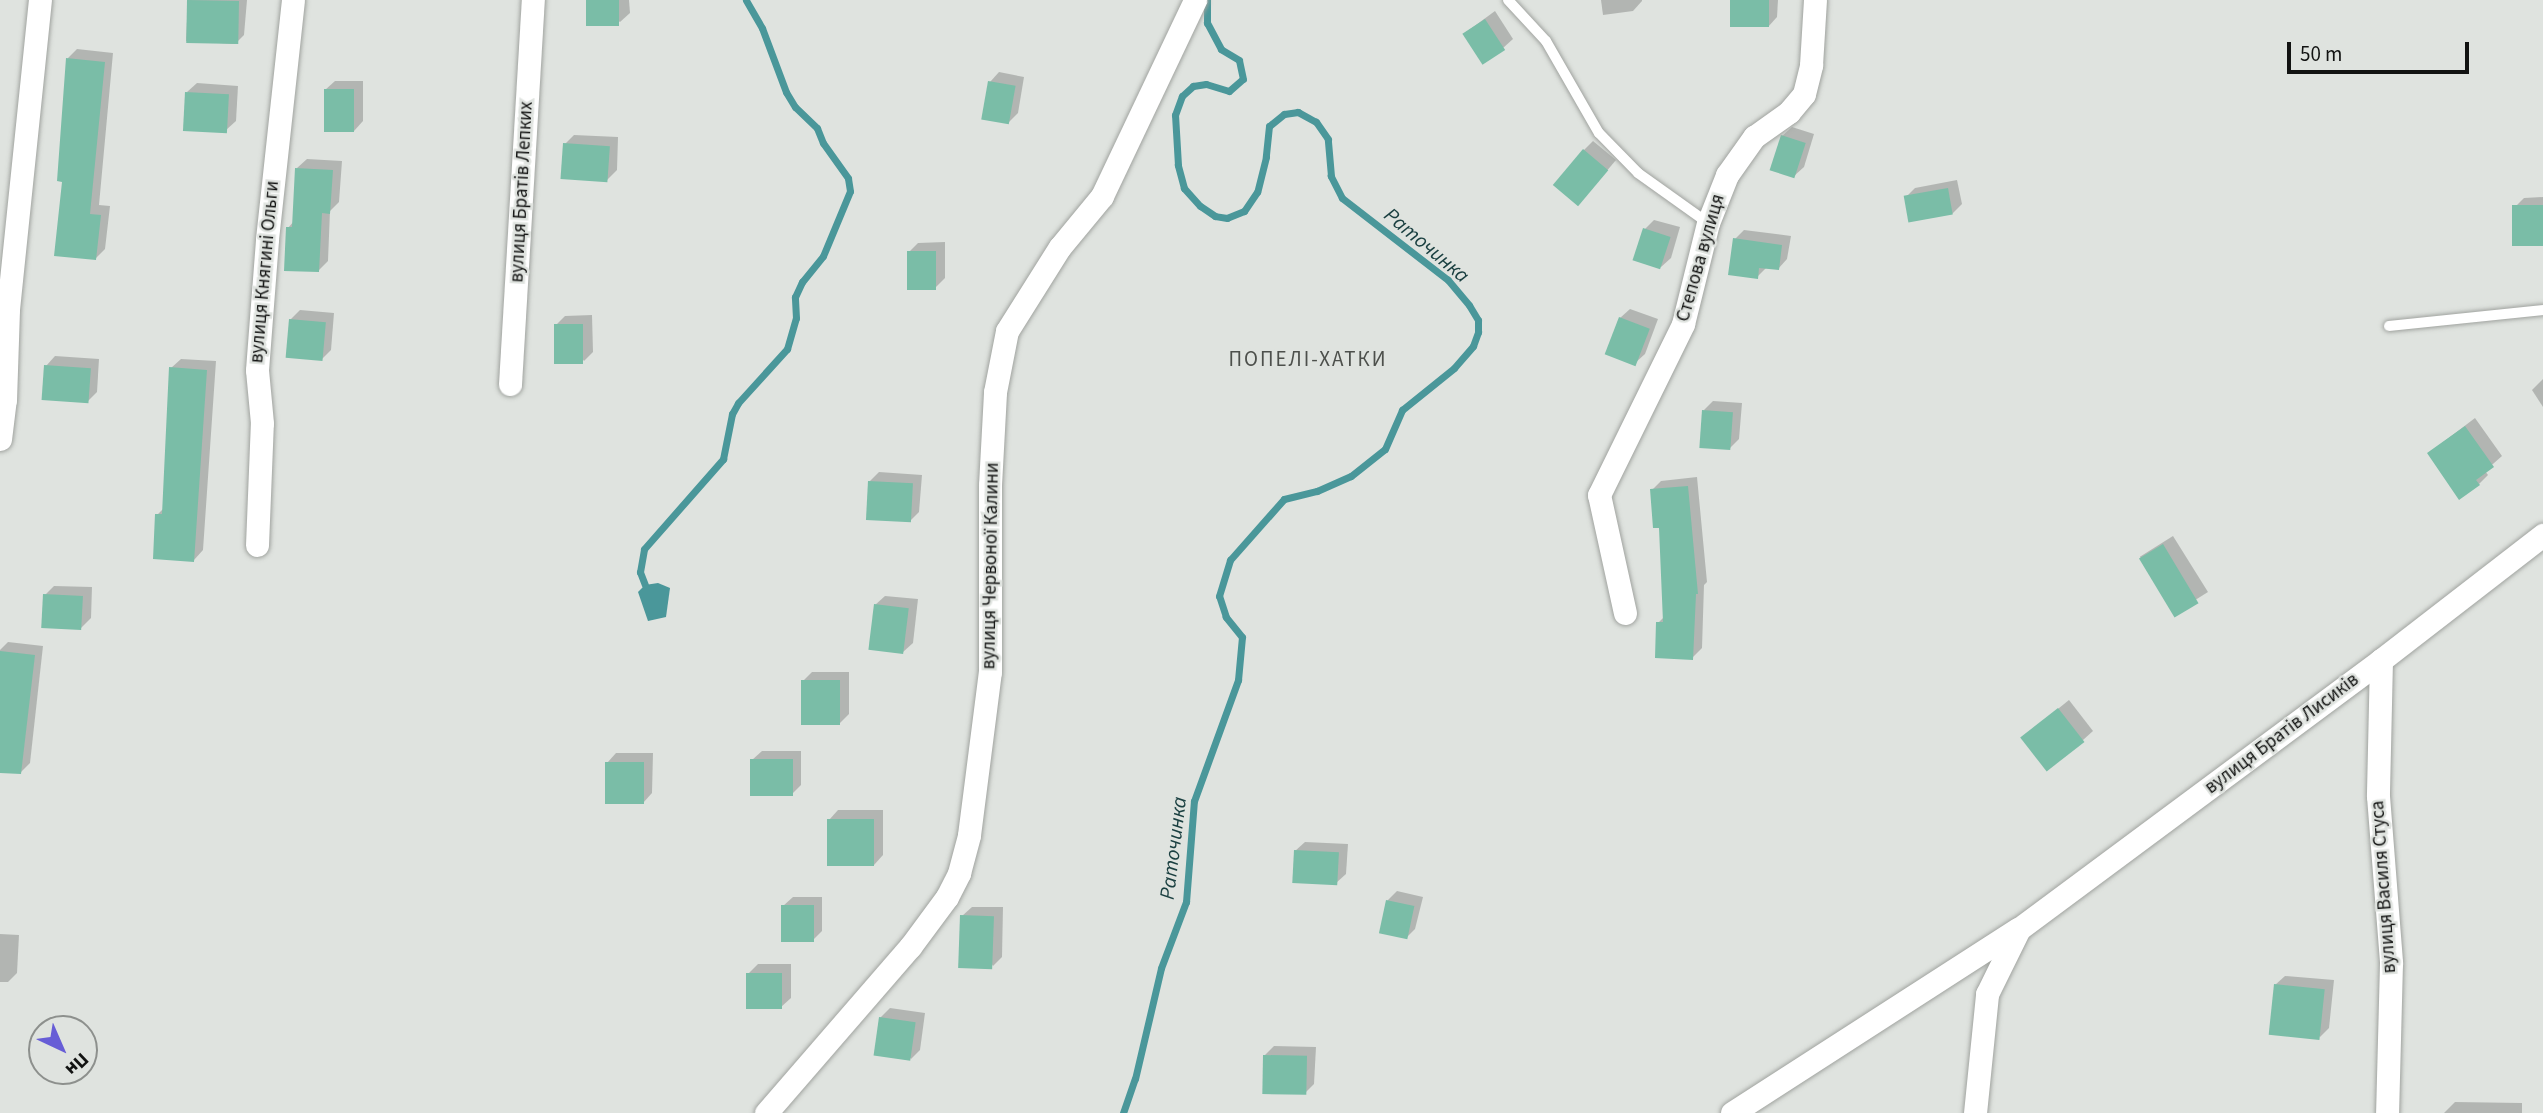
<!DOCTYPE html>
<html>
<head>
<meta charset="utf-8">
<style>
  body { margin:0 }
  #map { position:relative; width:2543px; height:1113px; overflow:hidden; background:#dfe3df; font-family:"Source Sans 3",sans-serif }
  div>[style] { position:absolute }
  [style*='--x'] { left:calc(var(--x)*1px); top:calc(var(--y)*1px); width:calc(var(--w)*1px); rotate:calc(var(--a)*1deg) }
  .water>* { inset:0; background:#4a979a }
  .shadow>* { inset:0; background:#0003; transform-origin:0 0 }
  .stream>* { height:7px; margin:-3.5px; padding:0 3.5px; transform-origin:3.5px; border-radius:3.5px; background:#4a979a }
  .building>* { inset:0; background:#7abda7; transform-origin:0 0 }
  .roads { filter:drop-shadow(0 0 2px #a0a39f) drop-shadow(0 0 2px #a0a39f) }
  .service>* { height:10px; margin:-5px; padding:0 5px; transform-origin:5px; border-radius:5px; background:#fff }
  .minor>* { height:23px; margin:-11.5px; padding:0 11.5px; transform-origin:11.5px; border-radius:11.5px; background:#fff }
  span { translate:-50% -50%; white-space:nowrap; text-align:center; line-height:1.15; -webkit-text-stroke:5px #dfe3df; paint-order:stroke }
  .street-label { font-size:19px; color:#121312 }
  .water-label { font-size:21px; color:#1b4041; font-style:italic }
  .neighbourhood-label { font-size:21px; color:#4d504c; letter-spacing:2px }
  .north { position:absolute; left:28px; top:1015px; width:70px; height:70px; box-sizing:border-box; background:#dfe3df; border:2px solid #8d908d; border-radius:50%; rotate:136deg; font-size:19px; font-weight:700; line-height:28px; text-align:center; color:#121312 }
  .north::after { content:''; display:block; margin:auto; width:24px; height:32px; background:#675dd6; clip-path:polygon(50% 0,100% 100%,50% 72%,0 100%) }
  .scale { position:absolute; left:2287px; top:42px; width:182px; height:32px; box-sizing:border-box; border:4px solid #121312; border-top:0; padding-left:9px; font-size:21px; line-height:24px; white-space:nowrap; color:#121312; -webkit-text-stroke:5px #dfe3df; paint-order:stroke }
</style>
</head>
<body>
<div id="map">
  <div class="water">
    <div style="clip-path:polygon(658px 583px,670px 588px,666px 617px,648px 621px,638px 592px,645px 585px)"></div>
  </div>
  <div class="shadow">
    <div style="clip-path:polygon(188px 0,247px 0,244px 35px,235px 44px,186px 41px)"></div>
    <div style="clip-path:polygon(587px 0,629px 0,630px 13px,620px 22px)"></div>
    <div style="clip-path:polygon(1601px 0,1642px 0,1642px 1px,1633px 11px,1603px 15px)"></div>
    <div style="clip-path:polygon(1732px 0,1778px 0,1777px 17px,1768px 27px)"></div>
    <div style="clip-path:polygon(1495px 11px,1513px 39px,1503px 48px,1465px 33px)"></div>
    <div style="clip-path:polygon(77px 49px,113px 53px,99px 205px,110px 206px,105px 249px,96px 258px,64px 180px,68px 58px)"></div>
    <div style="clip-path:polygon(999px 72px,1024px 77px,1018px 113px,1009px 122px,990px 82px)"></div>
    <div style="clip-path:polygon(335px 81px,363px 81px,363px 121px,354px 131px,325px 90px)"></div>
    <div style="clip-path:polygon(197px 83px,238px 86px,236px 121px,226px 130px,187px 92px)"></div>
    <div style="clip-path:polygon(1792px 127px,1814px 134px,1804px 167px,1794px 176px,1782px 136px)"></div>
    <div style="clip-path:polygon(574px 135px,618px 137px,617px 170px,607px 180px,565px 144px)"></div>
    <div style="clip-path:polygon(1593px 141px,1616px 160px,1579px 204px,1584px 150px)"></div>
    <div style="clip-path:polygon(307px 159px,342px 161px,339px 202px,330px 211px,328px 261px,319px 270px,288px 228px,294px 221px,297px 168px)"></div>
    <div style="clip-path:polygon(1957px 180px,1962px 204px,1952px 214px,1906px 197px,1915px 188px)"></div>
    <div style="clip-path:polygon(2543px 197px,2543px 244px,2514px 208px,2524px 198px)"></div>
    <div style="clip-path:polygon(1654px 220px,1680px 227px,1671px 258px,1661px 267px,1645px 229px)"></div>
    <div style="clip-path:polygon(1744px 230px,1791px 236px,1787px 259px,1778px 269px,1767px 267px,1757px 277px,1735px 239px)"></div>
    <div style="clip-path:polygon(945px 242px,945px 278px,936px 287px,909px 252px,918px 243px)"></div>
    <div style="clip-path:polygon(1630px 309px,1658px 319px,1645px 354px,1635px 363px,1620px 318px)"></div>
    <div style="clip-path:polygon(300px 310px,334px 313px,331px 350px,322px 359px,290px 320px)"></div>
    <div style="clip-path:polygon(592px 315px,593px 352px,584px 361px,556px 325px,565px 316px)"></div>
    <div style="clip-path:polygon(55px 356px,99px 359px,97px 392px,88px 401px,46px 366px)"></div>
    <div style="clip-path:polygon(181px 359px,216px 361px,203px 550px,194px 560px,157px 515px,164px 508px,171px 368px)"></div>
    <div style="clip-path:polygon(2543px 379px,2543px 407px,2532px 390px)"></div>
    <div style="clip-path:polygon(1713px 401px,1742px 403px,1739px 439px,1729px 449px,1704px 410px)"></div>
    <div style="clip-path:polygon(2475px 418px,2502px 456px,2485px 471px,2488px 475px,2479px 484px,2429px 453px)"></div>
    <div style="clip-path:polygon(879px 472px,922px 475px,919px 512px,910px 521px,869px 482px)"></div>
    <div style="clip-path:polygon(1697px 477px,1707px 582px,1704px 585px,1702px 648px,1692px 658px,1658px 623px,1664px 617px,1661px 526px,1652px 490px,1661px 481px)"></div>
    <div style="left:2173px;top:536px;width:66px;height:39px;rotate:58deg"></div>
    <div style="clip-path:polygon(54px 586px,92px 587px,91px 618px,81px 628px,45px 595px)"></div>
    <div style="clip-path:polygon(885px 596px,918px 599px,913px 643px,903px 652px,875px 605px)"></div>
    <div style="clip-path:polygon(8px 642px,43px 646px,30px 763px,20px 773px,0 771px,0 650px)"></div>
    <div style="clip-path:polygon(812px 672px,849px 672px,849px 714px,840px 723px,803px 681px)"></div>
    <div style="clip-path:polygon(2069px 700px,2093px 731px,2083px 740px,2033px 729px)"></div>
    <div style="clip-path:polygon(762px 751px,801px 751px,801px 785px,792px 794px,752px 760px)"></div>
    <div style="clip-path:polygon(616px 753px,653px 753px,652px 793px,643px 803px,607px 763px)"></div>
    <div style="clip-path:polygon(838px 810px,883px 810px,883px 855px,874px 865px,829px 820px)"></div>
    <div style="clip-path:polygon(1305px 842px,1348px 844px,1346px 874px,1336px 883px,1295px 851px)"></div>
    <div style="clip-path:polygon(1397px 891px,1423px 897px,1415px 929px,1406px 938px,1387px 901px)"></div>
    <div style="clip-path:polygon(793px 897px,822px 897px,822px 931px,813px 940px,783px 906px)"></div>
    <div style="clip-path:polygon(972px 907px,1003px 907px,1002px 957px,993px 966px,962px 916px)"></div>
    <div style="clip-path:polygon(0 934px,19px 935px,17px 973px,8px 982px,0 982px)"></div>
    <div style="clip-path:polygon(758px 964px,791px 964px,791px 998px,781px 1007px,748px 974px)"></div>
    <div style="clip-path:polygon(2285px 976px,2334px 980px,2329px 1028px,2320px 1037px,2275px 985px)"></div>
    <div style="clip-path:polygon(890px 1008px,925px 1013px,920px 1050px,911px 1059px,880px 1018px)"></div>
    <div style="clip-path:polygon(1274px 1046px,1316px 1047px,1314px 1084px,1305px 1093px,1264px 1056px)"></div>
    <div style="clip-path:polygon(2455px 1102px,2522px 1103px,2522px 1113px,2444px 1113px)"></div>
  </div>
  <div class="stream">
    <div style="--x:645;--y:585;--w:14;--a:-111"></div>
    <div style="--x:640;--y:572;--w:23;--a:-80"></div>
    <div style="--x:644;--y:549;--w:120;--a:-48.7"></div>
    <div style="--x:723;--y:459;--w:46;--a:-78.7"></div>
    <div style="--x:732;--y:414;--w:13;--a:-61"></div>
    <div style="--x:738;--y:403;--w:73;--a:-47.8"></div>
    <div style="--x:787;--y:349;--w:32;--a:-74"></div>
    <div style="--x:796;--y:318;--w:21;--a:-93"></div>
    <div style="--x:795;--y:297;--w:17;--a:-65"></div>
    <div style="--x:802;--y:282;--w:33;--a:-51"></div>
    <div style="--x:823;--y:256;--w:70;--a:-67.4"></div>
    <div style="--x:850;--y:191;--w:13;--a:-99"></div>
    <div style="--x:848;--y:178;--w:43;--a:-125.5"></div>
    <div style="--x:823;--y:143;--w:16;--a:-112"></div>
    <div style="--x:817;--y:128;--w:30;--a:-136"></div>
    <div style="--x:795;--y:107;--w:17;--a:-121"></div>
    <div style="--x:786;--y:92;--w:68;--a:-110.6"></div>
    <div style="--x:762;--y:28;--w:32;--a:-120"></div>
    <div style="--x:1123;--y:1113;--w:36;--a:-71"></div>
    <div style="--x:1135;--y:1079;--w:114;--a:-76.8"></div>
    <div style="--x:1161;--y:968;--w:71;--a:-69.3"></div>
    <div style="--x:1186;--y:902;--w:101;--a:-85.5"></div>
    <div style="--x:1194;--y:801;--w:129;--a:-70"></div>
    <div style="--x:1238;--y:680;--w:43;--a:-84.7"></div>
    <div style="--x:1242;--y:637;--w:26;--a:-129"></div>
    <div style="--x:1226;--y:617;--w:22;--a:-108"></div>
    <div style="--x:1219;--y:596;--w:38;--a:-73"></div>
    <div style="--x:1230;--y:560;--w:81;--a:-48.5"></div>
    <div style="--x:1284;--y:499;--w:34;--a:-14"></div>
    <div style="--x:1317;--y:491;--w:37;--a:-24"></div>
    <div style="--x:1351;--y:476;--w:43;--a:-38.5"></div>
    <div style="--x:1385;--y:449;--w:43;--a:-66.4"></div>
    <div style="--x:1402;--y:410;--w:67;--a:-38.9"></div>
    <div style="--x:1454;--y:368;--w:29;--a:-49"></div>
    <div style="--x:1473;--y:346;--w:15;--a:-70"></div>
    <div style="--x:1478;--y:332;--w:12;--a:-90"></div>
    <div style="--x:1478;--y:320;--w:17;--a:-121"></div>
    <div style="--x:1469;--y:305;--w:33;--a:-130"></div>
    <div style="--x:1448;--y:280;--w:134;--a:-142.3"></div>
    <div style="--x:1342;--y:198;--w:25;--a:-117"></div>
    <div style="--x:1331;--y:176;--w:37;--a:-95"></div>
    <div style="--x:1328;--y:139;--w:21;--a:-125"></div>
    <div style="--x:1316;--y:122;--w:21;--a:-151"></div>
    <div style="--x:1298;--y:112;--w:14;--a:172"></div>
    <div style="--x:1284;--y:114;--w:19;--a:141"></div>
    <div style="--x:1269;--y:126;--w:31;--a:96"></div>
    <div style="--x:1266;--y:157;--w:36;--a:104"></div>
    <div style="--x:1257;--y:192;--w:23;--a:124"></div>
    <div style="--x:1244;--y:211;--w:18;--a:158"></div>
    <div style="--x:1227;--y:218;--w:12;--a:-171"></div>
    <div style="--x:1215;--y:216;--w:18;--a:-146"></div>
    <div style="--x:1200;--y:206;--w:24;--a:-132"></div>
    <div style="--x:1184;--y:188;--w:24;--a:-105"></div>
    <div style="--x:1178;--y:165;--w:50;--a:-93.4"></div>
    <div style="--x:1175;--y:115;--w:20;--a:-70"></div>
    <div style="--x:1182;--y:96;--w:15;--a:-42"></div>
    <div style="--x:1193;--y:86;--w:13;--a:-9"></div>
    <div style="--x:1206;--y:84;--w:24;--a:17"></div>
    <div style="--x:1229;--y:91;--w:18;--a:-41"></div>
    <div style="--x:1243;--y:79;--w:19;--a:-102"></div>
    <div style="--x:1239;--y:60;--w:21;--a:-149"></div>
    <div style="--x:1221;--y:49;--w:30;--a:-118"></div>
    <div style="--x:1207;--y:23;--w:23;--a:-90"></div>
  </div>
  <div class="building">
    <div style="left:187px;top:0;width:52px;height:43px;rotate:1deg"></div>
    <div style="left:586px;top:0;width:33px;height:26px"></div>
    <div style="left:1730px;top:0;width:39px;height:27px"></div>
    <div style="left:1485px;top:19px;width:37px;height:27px;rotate:57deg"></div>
    <div style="clip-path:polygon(66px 58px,105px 62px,90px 214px,101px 215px,96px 260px,54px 256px,62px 182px,57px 181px)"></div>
    <div style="left:988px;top:81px;width:28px;height:39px;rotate:10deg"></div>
    <div style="left:354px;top:89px;width:43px;height:30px;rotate:90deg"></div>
    <div style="left:185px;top:92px;width:44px;height:39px;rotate:3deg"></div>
    <div style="left:1781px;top:135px;width:26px;height:37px;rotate:18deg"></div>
    <div style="left:563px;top:143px;width:47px;height:36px;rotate:4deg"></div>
    <div style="left:1583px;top:149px;width:33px;height:47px;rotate:40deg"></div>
    <div style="clip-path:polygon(295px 168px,333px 170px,330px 214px,322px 213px,319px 272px,284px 271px,286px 227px,292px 227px)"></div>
    <div style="left:1948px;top:188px;width:27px;height:45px;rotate:80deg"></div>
    <div style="left:2543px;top:205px;width:41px;height:31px;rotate:90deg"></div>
    <div style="left:1643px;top:228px;width:29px;height:34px;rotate:18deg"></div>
    <div style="clip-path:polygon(1733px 238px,1782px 245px,1779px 270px,1759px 268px,1758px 279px,1728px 275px)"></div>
    <div style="left:907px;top:251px;width:29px;height:39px"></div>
    <div style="left:1619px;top:317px;width:33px;height:40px;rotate:21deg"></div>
    <div style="left:289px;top:319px;width:37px;height:39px;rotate:5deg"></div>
    <div style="left:554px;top:324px;width:29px;height:40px"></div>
    <div style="left:44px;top:365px;width:47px;height:35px;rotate:4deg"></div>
    <div style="clip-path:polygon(169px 367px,207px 370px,194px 562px,153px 559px,155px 514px,162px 514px)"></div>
    <div style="left:1702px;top:410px;width:31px;height:38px;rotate:4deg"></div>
    <div style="clip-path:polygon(2465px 426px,2494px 467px,2476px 480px,2480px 485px,2459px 500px,2427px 453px)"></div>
    <div style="left:868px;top:481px;width:45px;height:39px;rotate:3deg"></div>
    <div style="clip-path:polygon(1688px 486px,1698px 594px,1696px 594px,1693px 660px,1655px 658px,1656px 622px,1663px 622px,1659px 528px,1653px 528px,1650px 489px)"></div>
    <div style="left:2163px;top:544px;width:69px;height:28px;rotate:59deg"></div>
    <div style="left:43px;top:594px;width:40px;height:34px;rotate:3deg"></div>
    <div style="left:874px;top:604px;width:35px;height:46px;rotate:7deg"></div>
    <div style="clip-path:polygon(0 651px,35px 655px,21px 774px,0 773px)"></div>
    <div style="left:801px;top:680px;width:39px;height:45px"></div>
    <div style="left:2058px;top:708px;width:43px;height:48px;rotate:52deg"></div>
    <div style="left:750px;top:759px;width:43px;height:37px"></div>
    <div style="left:605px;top:762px;width:39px;height:42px"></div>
    <div style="left:827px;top:819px;width:47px;height:47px"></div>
    <div style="left:1294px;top:850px;width:45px;height:33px;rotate:3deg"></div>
    <div style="left:1386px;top:900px;width:29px;height:34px;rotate:12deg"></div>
    <div style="left:814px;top:905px;width:37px;height:33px;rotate:90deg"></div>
    <div style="left:960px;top:915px;width:34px;height:53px;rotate:2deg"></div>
    <div style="left:746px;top:973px;width:36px;height:36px"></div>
    <div style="left:2274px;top:984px;width:51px;height:51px;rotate:6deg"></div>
    <div style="left:879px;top:1017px;width:37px;height:39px;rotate:8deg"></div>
    <div style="left:1263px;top:1055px;width:44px;height:39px;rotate:1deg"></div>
  </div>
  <div class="roads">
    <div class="service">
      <div style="--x:1508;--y:0;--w:56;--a:47.2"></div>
      <div style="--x:1546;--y:41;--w:106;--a:60.1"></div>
      <div style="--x:1599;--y:133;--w:56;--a:45.7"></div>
      <div style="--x:1638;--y:173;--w:86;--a:35.5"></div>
      <div style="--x:2389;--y:326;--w:155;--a:-5.9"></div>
    </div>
    <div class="minor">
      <div style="--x:510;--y:384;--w:385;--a:-86.6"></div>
      <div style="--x:0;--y:439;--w:39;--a:-83"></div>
      <div style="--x:5;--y:400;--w:91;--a:-88.1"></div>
      <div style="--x:8;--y:309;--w:311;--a:-84.1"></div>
      <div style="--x:257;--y:545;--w:122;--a:-87.7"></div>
      <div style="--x:262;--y:423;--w:53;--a:-95.4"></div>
      <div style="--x:257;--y:370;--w:131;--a:-85.6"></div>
      <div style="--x:267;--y:239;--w:240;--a:-83.8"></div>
      <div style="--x:1625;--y:613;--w:121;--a:-102.4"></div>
      <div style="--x:1599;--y:495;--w:191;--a:-63.8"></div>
      <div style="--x:1683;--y:324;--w:104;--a:-76.1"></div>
      <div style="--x:1708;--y:223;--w:52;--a:-68.4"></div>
      <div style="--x:1727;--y:175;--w:47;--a:-54.6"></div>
      <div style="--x:1754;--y:137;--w:43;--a:-35.5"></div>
      <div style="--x:1789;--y:112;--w:23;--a:-50"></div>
      <div style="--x:1804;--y:94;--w:30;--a:-76"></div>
      <div style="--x:1811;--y:65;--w:65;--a:-86.5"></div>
      <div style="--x:2381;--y:660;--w:136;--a:91.3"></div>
      <div style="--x:2378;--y:796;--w:168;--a:85.5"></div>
      <div style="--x:2391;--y:963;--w:150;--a:91.5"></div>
      <div style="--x:766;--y:1113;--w:220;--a:-49.1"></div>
      <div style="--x:910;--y:947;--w:62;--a:-53.5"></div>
      <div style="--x:947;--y:897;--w:27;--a:-63"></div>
      <div style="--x:959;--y:873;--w:39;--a:-75"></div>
      <div style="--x:969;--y:835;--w:164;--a:-82.7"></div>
      <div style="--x:990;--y:672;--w:187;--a:-90"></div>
      <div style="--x:990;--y:485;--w:93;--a:-86.9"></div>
      <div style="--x:995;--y:392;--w:62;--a:-78.9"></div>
      <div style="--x:1007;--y:331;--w:99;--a:-57.8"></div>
      <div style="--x:1060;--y:247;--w:66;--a:-50.5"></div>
      <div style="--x:1102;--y:196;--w:217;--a:-64.6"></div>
      <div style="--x:1732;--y:1113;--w:340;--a:-32.8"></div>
      <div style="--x:1975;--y:1113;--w:120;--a:-84.2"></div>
      <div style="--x:1987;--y:994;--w:72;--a:-63.8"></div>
      <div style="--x:2019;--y:929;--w:451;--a:-36.6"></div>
      <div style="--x:2381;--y:660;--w:205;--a:-37.7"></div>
    </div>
  </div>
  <div class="street-label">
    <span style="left:522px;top:192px;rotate:-87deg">вулиця Братів Лепких</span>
    <span style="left:1701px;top:258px;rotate:-74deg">Степова вулиця</span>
    <span style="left:265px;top:272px;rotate:-85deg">вулиця Княгині Ольги</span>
    <span style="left:991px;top:566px;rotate:-89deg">вулиця Червоної Калини</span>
    <span style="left:2282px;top:734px;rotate:-37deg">вулиця Братів Лисиків</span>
    <span style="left:2384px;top:887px;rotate:-94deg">вулиця Василя Стуса</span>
  </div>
  <div class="water-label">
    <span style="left:1427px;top:245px;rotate:40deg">Раточинка</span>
    <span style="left:1173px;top:848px;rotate:-83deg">Раточинка</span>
  </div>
  <div class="neighbourhood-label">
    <span style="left:1308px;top:359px">ПОПЕЛІ-ХАТКИ</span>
  </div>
  <div class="north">Пн</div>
  <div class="scale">50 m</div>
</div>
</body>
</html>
